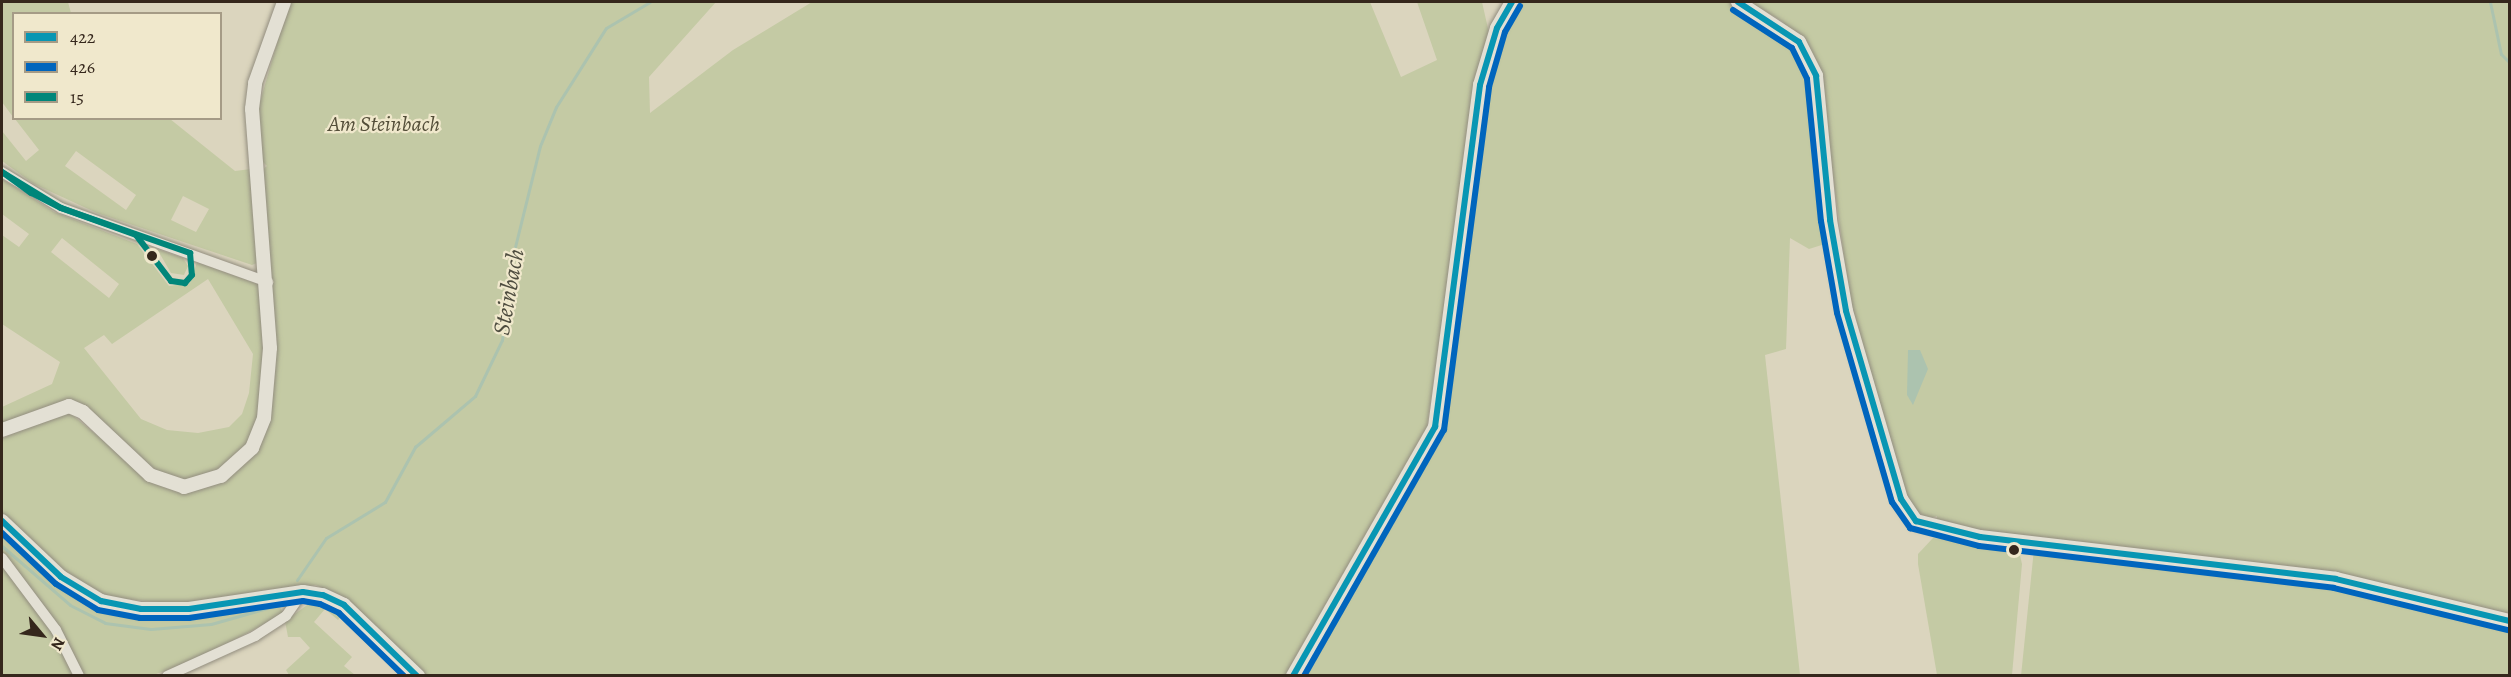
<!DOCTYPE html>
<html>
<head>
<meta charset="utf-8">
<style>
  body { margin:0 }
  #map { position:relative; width:2511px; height:677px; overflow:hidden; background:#dbd5be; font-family:Alegreya,serif }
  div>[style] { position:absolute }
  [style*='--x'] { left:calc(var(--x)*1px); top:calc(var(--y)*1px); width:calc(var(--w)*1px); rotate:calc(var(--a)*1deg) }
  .green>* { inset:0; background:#c4caa4 }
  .water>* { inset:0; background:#acc3af }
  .stream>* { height:3px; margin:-1.5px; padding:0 1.5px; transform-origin:1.5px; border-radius:1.5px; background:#acc3af }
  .roads { filter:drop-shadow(0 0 2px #928d7f) drop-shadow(0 0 2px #928d7f) }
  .minor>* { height:10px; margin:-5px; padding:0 5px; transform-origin:5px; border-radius:5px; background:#e3e0d4 }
  .tertiary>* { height:14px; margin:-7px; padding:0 7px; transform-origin:7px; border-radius:7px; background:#e3e0d4 }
  .bus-1>* { height:6px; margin:-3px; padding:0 3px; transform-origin:3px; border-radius:3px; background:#0896b3 }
  .bus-2>* { height:6px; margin:-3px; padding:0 3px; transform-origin:3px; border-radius:3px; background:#0065bd }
  .bus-3>* { height:6px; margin:-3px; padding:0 3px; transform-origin:3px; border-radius:3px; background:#00867a }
  .dots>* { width:16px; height:16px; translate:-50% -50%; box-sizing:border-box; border:3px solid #f0e8cc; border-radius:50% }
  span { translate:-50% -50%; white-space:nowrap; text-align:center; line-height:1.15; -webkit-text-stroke:4.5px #f0e8cc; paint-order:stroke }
  .park-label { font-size:22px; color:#544e39; font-style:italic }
  .water-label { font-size:24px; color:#4e4c3f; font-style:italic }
  .frame { position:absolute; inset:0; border:3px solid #35271c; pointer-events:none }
  .legend { position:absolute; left:12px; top:12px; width:210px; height:108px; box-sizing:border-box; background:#f0e8cc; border:2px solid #a59b86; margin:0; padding:8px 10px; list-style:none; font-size:18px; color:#35271c }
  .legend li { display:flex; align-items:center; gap:12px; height:30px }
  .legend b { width:30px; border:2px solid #a59b86 }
  .north { position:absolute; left:12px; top:605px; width:60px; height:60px; -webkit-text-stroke:4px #f0e8cc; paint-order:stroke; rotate:119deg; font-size:16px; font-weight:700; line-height:24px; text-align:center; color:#35271c }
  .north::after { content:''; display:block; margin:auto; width:21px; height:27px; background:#35271c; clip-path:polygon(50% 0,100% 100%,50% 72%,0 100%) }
</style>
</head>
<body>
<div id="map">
  <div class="green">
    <div style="clip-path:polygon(2px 2px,68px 2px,71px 13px,14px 14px,13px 117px,2px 102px)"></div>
    <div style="clip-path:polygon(289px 2px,716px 2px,649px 77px,650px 113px,733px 50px,812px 2px,1370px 2px,1401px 77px,1437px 60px,1417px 2px,1482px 2px,1489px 33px,1475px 84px,1426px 433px,1287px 675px,426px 675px,348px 602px,316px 585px,192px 605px,104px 597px,84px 588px,2px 515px,2px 439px,53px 414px,71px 414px,156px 484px,174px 490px,215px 485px,253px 456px,275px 363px,262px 170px,267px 166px,260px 159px,258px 109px)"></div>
    <div style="clip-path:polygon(1520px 2px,1730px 2px,1795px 44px,1810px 75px,1828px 243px,1809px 249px,1790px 238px,1786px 349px,1765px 355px,1800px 675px,1300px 676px,1431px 452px,1447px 410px,1487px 86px,1503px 31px)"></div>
    <div style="clip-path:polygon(1749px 2px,2509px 2px,2509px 615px,2337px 574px,1981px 531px,1937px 522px,1937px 516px,1928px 519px,1917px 511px,1908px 501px,1851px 308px,1818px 63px,1782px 21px)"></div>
    <div style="clip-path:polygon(evenodd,15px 119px,170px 119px,235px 171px,251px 169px,259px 262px,252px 265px,97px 213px,34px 184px,2px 161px,2px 131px,26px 161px,39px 150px,15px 119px,76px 151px,136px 195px,126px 210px,65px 166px,76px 151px,15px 119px,183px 196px,209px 209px,196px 232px,171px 220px,183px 196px)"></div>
    <div style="clip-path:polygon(evenodd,2px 179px,54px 212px,137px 244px,169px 286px,190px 283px,197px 262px,260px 285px,266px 311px,259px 415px,250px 441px,231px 464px,194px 482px,162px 478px,67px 401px,2px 426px,2px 407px,52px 384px,60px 362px,2px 324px,2px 235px,19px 247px,29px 234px,2px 214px,2px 179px,62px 238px,119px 284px,109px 298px,51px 252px,62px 238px,2px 179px,208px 279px,253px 354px,249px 393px,242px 414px,229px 427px,198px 433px,167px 430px,141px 419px,84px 348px,104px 335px,112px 344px,208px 279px)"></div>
    <div style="clip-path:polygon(157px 249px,183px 258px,188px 266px,184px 275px,171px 273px)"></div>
    <div style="clip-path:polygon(2px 529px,58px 582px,101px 605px,277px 599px,283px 614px,192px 662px,153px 675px,2px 675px)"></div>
    <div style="clip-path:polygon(1933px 538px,2018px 547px,2022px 564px,2012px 675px,1937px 675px,1918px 564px,1918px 554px)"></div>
    <div style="clip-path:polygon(2034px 549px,2335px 584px,2509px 628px,2509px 675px,2021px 676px)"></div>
    <div style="clip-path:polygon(317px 598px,344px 612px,338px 620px,325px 609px,314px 622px,352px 657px,344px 666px,355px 675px,289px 675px,286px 670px,310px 648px,300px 637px,288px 637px,285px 621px)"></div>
  </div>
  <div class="water">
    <div style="clip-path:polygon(1908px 350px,1920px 350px,1928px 369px,1913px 405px,1907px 395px)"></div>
  </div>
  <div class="stream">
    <div style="--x:2490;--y:2;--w:53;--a:78.1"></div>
    <div style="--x:2501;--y:54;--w:13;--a:45"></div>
    <div style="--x:2;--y:546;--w:90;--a:40.9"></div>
    <div style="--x:70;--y:605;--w:39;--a:27"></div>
    <div style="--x:105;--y:623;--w:46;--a:7.4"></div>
    <div style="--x:151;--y:629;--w:60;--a:-4.8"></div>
    <div style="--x:211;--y:624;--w:66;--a:-15.9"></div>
    <div style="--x:297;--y:580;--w:51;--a:-55.4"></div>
    <div style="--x:326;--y:538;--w:69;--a:-31.4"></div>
    <div style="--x:385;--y:502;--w:63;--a:-61.4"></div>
    <div style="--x:415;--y:447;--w:79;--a:-40.4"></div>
    <div style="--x:475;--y:396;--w:62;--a:-64.3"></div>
    <div style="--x:502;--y:340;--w:90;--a:-82.3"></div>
    <div style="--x:514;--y:251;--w:108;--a:-76.1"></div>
    <div style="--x:540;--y:146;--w:42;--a:-67.7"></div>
    <div style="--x:556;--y:107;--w:93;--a:-57.7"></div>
    <div style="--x:606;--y:28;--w:51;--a:-30.6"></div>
  </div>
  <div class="roads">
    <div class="minor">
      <div style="--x:2;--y:172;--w:69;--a:31.4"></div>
      <div style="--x:61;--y:208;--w:220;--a:19.7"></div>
      <div style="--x:2;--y:558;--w:90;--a:53.1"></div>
      <div style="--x:56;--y:630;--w:51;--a:63.4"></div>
      <div style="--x:167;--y:676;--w:97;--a:-24.4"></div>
      <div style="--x:255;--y:636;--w:37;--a:-33"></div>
      <div style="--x:286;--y:616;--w:29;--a:-55"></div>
    </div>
    <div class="tertiary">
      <div style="--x:1738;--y:2;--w:73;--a:33.3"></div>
      <div style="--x:1799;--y:42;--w:38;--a:63"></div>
      <div style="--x:1816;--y:76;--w:145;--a:84.4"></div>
      <div style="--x:1830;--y:220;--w:92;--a:80"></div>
      <div style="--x:1846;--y:311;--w:196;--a:73.7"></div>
      <div style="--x:1901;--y:499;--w:27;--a:56"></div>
      <div style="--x:1916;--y:521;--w:66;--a:14"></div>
      <div style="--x:1980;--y:537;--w:358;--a:6.7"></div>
      <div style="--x:2336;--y:579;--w:179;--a:13.6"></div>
      <div style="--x:2;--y:430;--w:71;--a:-19.7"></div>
      <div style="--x:69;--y:406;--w:15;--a:23"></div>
      <div style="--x:83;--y:412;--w:92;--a:43.2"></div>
      <div style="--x:150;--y:475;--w:36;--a:19"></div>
      <div style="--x:184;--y:487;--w:39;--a:-17"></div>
      <div style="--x:221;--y:476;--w:42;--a:-42.1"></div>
      <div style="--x:252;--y:448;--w:32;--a:-68"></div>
      <div style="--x:264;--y:418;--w:70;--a:-85.1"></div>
      <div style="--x:270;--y:348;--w:240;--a:-94.3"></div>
      <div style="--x:252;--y:109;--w:26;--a:-83"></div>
      <div style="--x:255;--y:83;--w:86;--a:-70.3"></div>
      <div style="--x:2;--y:521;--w:81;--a:43.5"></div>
      <div style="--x:61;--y:577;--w:47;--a:31"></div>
      <div style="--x:101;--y:601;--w:41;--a:11.3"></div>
      <div style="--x:141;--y:609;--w:48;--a:0"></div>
      <div style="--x:189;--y:609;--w:115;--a:-8.5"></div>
      <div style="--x:303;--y:592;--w:20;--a:9"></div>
      <div style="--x:323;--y:595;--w:23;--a:25"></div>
      <div style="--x:344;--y:605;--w:103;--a:43.8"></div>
      <div style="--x:1293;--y:676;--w:287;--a:-60.3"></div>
      <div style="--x:1435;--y:427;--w:345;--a:-82.5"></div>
      <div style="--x:1480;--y:85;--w:59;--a:-73.4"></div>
      <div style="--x:1497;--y:28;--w:30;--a:-60"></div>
    </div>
  </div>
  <div class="bus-1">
    <div style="--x:1738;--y:2;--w:73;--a:33.3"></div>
    <div style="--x:1799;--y:42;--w:38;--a:63"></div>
    <div style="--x:1816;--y:76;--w:145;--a:84.4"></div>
    <div style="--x:1830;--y:220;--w:92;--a:80"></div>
    <div style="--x:1846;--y:311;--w:196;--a:73.7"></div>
    <div style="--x:1901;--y:499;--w:27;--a:56"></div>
    <div style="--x:1916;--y:521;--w:66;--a:14"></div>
    <div style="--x:1980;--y:537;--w:358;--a:6.7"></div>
    <div style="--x:2336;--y:579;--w:179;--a:13.6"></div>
    <div style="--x:2;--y:521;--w:81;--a:43.5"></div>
    <div style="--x:61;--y:577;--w:47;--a:31"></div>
    <div style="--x:101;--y:601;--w:41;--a:11.3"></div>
    <div style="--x:141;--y:609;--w:48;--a:0"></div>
    <div style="--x:189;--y:609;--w:115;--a:-8.5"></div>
    <div style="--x:303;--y:592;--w:20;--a:9"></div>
    <div style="--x:323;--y:595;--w:23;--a:25"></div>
    <div style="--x:344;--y:605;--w:102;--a:44.2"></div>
    <div style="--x:1293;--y:676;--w:287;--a:-60.3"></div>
    <div style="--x:1435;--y:427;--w:345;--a:-82.5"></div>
    <div style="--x:1480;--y:85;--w:59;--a:-73.4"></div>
    <div style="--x:1497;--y:28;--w:30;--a:-60"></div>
  </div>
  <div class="bus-2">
    <div style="--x:1733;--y:10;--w:70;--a:32.8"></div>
    <div style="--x:1792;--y:48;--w:34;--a:64"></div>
    <div style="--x:1807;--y:79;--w:143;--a:84.4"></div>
    <div style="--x:1821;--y:221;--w:93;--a:80.1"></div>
    <div style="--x:1837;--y:313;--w:197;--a:73.8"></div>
    <div style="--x:1892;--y:502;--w:32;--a:55"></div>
    <div style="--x:1910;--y:528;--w:71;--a:14.6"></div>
    <div style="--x:1979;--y:546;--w:357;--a:6.7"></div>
    <div style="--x:2334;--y:588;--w:179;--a:13.6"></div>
    <div style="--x:2;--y:533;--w:74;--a:43.4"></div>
    <div style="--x:56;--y:584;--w:49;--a:31.8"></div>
    <div style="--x:98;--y:610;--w:43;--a:10.8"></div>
    <div style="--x:140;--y:618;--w:49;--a:0"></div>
    <div style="--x:189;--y:618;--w:115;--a:-8.5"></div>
    <div style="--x:303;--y:601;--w:17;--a:10"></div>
    <div style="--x:320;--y:604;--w:21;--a:25"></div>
    <div style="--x:339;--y:613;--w:91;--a:44.1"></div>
    <div style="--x:1304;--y:676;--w:283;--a:-60.4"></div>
    <div style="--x:1444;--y:430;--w:346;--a:-82.5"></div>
    <div style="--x:1489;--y:87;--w:57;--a:-73.8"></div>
    <div style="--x:1505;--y:32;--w:30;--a:-60"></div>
  </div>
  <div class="bus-3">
    <div style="--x:2;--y:172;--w:69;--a:31.4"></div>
    <div style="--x:61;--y:208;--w:34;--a:-153"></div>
    <div style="--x:31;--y:193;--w:36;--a:-144"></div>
    <div style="--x:61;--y:208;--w:137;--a:19.2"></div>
    <div style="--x:190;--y:253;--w:22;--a:85"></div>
    <div style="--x:192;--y:275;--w:11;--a:131"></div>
    <div style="--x:185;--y:283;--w:14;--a:-172"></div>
    <div style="--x:171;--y:281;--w:58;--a:-127.3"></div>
    <div style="--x:136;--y:235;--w:80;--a:-160.2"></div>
  </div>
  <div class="dots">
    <div style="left:152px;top:256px;background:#35271c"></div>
    <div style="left:2014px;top:550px;background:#35271c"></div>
  </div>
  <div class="park-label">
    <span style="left:384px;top:125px">Am Steinbach</span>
  </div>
  <div class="water-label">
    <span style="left:509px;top:292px;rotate:-80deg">Steinbach</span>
  </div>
  <div class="frame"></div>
  <ul class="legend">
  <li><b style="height:8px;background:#0896b3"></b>422</li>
  <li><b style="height:8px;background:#0065bd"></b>426</li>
  <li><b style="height:8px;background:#00867a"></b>15</li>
  </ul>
  <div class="north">N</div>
</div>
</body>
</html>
